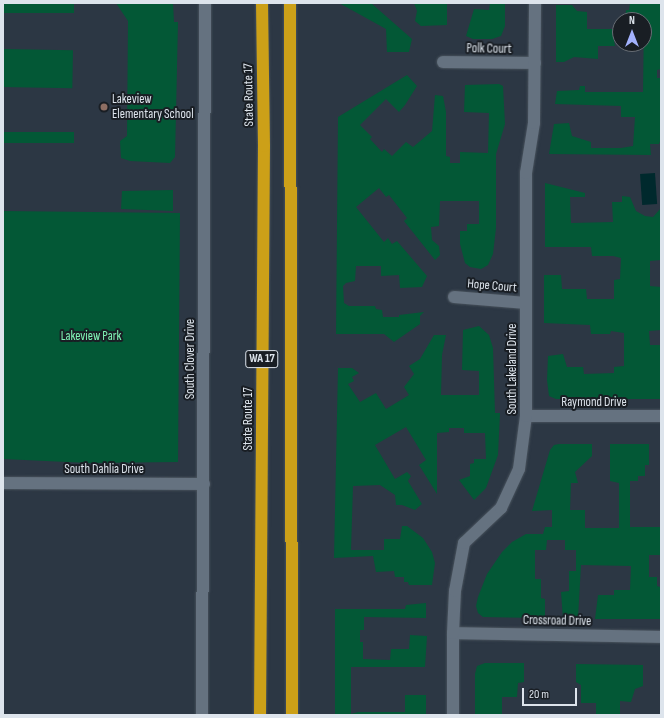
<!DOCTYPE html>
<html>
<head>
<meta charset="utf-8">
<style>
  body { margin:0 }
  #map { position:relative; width:664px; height:718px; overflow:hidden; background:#2c3744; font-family:"Sofia Sans Condensed",sans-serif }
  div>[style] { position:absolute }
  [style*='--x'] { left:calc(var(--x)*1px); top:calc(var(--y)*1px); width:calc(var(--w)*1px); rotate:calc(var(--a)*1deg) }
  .green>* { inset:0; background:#035836; transform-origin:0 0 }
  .water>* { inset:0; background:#00292d; transform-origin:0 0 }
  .roads { filter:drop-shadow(0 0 1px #48525c) drop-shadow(0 0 1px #48525c) }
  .minor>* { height:12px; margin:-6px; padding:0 6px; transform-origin:6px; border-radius:6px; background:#657280 }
  .highway>* { height:12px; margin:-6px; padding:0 6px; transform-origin:6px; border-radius:6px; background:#cca018 }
  .dots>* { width:11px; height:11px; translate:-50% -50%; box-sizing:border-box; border:2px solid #191e24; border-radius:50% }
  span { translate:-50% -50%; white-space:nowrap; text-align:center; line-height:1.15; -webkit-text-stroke:4px #191e24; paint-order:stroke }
  .shield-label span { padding:1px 3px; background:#191e24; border:1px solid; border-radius:3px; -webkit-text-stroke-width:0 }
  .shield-label { font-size:12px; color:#dde4ec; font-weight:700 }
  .street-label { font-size:13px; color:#dde4ec }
  .poi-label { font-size:13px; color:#dde4ec }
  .left { translate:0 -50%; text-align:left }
  .park-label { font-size:13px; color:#81f6b7 }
  .frame { position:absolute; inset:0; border:4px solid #dde4ec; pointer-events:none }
  .north { position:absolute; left:612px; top:12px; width:40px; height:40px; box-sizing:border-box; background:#191e24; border:1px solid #676d74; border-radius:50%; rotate:0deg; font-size:11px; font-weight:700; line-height:16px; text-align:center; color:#dde4ec }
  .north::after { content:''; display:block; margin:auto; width:14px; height:18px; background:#a3b2fd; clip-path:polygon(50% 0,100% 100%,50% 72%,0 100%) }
  .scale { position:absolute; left:522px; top:688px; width:55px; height:18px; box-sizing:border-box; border:2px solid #dde4ec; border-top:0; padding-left:5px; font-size:12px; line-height:14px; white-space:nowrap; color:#dde4ec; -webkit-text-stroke:3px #191e24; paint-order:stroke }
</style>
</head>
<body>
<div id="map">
  <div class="green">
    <div style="clip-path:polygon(3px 3px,89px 3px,74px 4px,74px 13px,3px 13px)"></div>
    <div style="clip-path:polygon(116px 3px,173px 3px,174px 22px,178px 22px,175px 157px,170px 163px,130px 161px,121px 158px,120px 141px,127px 136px,128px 21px)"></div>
    <div style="clip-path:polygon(339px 3px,371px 3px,412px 39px,409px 52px,387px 52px,386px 29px)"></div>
    <div style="clip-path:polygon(414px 3px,447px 3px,447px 25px,421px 26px,415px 21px,417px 11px)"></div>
    <div style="clip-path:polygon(490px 3px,505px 3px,505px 26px,501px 36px,492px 39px,473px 39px,466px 36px,474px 9px,489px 10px)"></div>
    <div style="clip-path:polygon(630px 3px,661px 3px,661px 69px,657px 70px,657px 78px,661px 78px,661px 139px,659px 144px,650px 144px,651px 155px,549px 154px,554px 124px,569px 123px,572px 136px,591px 142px,591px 148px,621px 148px,633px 146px,635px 117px,621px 117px,621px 106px,555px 104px,557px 91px,579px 90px,580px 86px,585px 86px,585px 92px,643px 92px,644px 20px,625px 20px,626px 10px,629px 10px)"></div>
    <div style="clip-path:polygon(556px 5px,572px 5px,577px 11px,587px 12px,587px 29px,620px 29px,620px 36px,613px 35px,615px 46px,598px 46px,598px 59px,574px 57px,564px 62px,556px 62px)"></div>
    <div style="left:3px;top:49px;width:70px;height:38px;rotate:1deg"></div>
    <div style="clip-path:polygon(407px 75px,417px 86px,405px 105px,399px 112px,386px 99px,360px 125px,372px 137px,370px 139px,382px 152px,384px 149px,392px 156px,406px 142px,413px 147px,432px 131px,435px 95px,443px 96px,446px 112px,446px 156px,450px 157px,450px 163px,460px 163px,460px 152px,488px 153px,489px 113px,464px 112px,465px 85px,499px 84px,503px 86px,505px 124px,496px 154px,496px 228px,493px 254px,488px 265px,481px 269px,470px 267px,465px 263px,460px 244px,460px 231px,467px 231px,467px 224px,479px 224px,479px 201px,440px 201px,439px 226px,431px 227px,432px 240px,439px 246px,440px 255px,435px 260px,404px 221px,407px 218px,389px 195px,386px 197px,379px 188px,356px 207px,384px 242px,388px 238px,392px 244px,397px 241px,427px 276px,422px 287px,400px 288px,399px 275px,381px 276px,381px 266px,356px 266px,355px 281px,346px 283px,343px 286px,344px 303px,349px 306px,375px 306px,376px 309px,382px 310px,383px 317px,399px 317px,399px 315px,424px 312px,420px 316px,420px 324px,394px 342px,384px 334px,336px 334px,338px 117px)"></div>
    <div style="left:3px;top:132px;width:71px;height:11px"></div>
    <div style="clip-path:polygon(545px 183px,585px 193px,585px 197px,570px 197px,571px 223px,613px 222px,612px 202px,622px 202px,622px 196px,630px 197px,636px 211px,645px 216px,653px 217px,661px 208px,661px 260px,650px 261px,650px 286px,661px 287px,661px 330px,649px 331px,650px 345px,661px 345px,661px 399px,556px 399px,549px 396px,547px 380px,548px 356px,563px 354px,567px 367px,583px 367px,584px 374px,614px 373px,614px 367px,624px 366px,624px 333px,611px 331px,610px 334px,591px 334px,590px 325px,544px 323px,544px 275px,561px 275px,562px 289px,586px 289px,587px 299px,614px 299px,614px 280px,620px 279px,621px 258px,613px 256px,592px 256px,591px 247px,545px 247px)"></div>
    <div style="clip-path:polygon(173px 190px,173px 211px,121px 209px,122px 191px)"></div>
    <div style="clip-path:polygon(3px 211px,180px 213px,178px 462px,89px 463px,3px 459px)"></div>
    <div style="clip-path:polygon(479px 326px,489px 335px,493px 348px,495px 413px,500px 413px,498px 455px,486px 488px,474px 500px,459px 480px,470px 476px,470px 464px,474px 463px,474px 459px,486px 459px,485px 433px,464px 433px,464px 428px,449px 428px,449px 432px,437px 433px,437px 494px,419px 465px,426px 460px,406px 427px,375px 445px,395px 479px,407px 472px,411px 476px,408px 481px,422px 504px,415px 510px,402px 505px,396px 505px,395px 495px,380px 485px,353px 486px,351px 550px,384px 550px,384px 539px,400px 539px,402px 526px,407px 526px,423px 538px,432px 552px,435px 563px,432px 585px,409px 585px,408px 582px,404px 582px,404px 577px,395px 577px,394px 571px,376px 572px,373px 556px,334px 558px,338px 368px,352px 368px,359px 373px,352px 377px,354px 381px,348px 384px,360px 402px,376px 393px,386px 409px,409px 395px,404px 387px,414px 374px,409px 366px,420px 359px,434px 335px,446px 335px,442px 355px,441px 395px,479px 395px,479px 371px,462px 370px,463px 330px)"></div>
    <div style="clip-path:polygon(559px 444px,592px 444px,592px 456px,575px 472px,578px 483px,571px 483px,570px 510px,585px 510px,585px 528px,619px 528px,619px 483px,610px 481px,610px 444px,649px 444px,649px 465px,645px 465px,645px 476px,638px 476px,638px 481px,630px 481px,630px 527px,661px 527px,661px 555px,649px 555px,649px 577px,657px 577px,657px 586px,660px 587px,661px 600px,661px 619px,595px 619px,598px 595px,614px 595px,614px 590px,630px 590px,631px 566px,581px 565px,578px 618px,563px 619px,561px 592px,569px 591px,569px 571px,576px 571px,576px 550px,565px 550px,565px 540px,547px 540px,546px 550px,535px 550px,535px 579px,541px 579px,541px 598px,545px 599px,545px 618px,483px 617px,478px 613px,476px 606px,478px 597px,487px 574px,502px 552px,512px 542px,526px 534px,543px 534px,545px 527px,552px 527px,552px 510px,532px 511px,550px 450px,554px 445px)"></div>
    <div style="clip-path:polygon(426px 603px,426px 618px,364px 617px,364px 630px,360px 630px,360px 642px,363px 642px,363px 659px,390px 660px,391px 649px,409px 649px,410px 635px,427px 636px,425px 667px,351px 667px,351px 714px,358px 712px,405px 712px,405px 695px,426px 695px,426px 715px,335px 715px,335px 609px,405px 609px,406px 605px)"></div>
    <div style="clip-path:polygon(485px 663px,524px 663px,524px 682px,518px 683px,517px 697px,502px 697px,502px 715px,475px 715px,475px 674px,477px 666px)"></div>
    <div style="clip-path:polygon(576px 664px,643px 665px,643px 686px,635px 689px,631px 702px,620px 701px,620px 715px,596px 715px,596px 703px,581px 703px,581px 685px,576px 682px)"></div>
  </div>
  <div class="water">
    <div style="left:655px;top:173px;width:31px;height:15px;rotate:86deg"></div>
  </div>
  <div class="roads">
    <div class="minor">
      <div style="--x:443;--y:62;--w:92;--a:0.6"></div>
      <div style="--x:454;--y:297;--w:72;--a:4.8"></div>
      <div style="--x:526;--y:416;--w:135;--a:0"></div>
      <div style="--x:3;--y:483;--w:201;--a:0.3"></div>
      <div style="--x:453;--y:633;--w:208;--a:1.1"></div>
      <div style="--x:202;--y:715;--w:712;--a:-89.76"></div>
      <div style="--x:453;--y:715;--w:82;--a:-90"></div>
      <div style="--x:453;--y:633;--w:42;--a:-87.3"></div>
      <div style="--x:455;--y:591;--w:49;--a:-79.4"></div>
      <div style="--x:464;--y:543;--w:51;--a:-43.4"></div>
      <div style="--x:501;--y:508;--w:43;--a:-65.2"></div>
      <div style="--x:519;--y:469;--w:53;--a:-82.5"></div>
      <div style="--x:526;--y:416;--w:243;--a:-90"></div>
      <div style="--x:526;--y:173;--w:51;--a:-80.9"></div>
      <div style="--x:534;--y:123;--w:120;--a:-89.5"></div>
    </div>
    <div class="highway">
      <div style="--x:290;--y:3;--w:712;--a:89.84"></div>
      <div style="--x:260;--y:715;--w:569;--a:-89.6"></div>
      <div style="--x:264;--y:146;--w:143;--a:-90.8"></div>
    </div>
  </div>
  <div class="dots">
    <div style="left:104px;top:107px;background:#8d6e63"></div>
  </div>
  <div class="shield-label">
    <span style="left:262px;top:359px">WA 17</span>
  </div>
  <div class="street-label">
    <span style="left:489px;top:49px;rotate:1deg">Polk Court</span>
    <span style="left:249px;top:95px;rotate:-91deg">State Route 17</span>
    <span style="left:492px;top:286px;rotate:5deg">Hope Court</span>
    <span style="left:190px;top:359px;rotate:-90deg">South Clover Drive</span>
    <span style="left:512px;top:369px;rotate:-90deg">South Lakeland Drive</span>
    <span style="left:594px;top:402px">Raymond Drive</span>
    <span style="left:248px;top:419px;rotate:-90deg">State Route 17</span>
    <span style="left:104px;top:469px">South Dahlia Drive</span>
    <span style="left:557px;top:621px;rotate:1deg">Crossroad Drive</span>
  </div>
  <div class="poi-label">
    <span class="left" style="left:112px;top:107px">Lakeview<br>Elementary School</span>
  </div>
  <div class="park-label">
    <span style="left:91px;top:336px">Lakeview Park</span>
  </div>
  <div class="frame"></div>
  <div class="north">N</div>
  <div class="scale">20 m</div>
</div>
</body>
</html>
